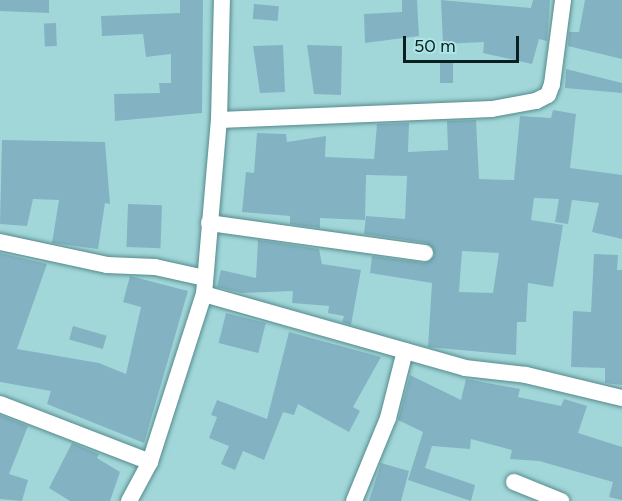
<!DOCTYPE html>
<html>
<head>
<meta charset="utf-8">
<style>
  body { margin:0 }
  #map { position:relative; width:622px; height:501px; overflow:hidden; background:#a2d7da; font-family:Figtree,sans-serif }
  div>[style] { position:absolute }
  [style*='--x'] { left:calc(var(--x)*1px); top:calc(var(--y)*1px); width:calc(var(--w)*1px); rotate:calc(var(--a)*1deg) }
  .building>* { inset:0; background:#83b3c2; transform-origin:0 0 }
  .roads { filter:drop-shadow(0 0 2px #568a8c) drop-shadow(0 0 2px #568a8c) }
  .street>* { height:16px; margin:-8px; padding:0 8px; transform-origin:8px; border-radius:8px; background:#fff }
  span { translate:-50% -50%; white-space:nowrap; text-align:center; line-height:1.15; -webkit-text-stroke:5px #aee5e7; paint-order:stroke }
  .scale { position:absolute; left:403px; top:36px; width:116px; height:27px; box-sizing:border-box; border:3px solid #091f20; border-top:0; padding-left:8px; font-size:18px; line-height:21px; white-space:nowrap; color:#091f20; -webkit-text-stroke:4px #aee5e7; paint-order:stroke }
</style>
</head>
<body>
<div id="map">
  <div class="building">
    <div style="clip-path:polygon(0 0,49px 0,49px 13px,0 11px)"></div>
    <div style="clip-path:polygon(180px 0,203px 0,202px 113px,115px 121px,114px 94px,160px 93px,159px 83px,171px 83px,171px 54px,146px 57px,143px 34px,102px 36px,101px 16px,180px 13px)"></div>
    <div style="clip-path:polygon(402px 0,417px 0,419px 36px,365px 43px,364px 14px,402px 12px)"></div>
    <div style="clip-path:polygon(441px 0,531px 8px,533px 0,550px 0,547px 41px,539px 39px,532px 64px,483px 53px,484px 42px,443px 44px)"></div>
    <div style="clip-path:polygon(585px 0,622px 0,622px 59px,568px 46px,569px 32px,579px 32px)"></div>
    <div style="left:254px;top:4px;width:25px;height:15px;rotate:5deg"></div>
    <div style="left:56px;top:23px;width:23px;height:12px;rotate:88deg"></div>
    <div style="clip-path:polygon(283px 45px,285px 92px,260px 93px,253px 46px)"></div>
    <div style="clip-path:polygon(307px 45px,342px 46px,341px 95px,314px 94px)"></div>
    <div style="left:440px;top:61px;width:13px;height:22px"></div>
    <div style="clip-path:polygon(566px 69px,622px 83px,622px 93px,565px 88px)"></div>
    <div style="clip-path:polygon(evenodd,553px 110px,576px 114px,570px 168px,622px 175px,622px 239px,592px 232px,599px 203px,572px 200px,568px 224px,555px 222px,559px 199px,534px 198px,531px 220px,563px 225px,553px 287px,528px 283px,526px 322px,517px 322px,516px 355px,428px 347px,432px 283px,370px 273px,372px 256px,424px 263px,435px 255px,426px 243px,364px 234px,366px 216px,405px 219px,407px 176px,366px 175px,365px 220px,320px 218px,320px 228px,290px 224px,290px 216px,242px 212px,246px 172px,254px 173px,257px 133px,286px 134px,287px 142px,326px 136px,325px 157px,374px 159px,377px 124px,409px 123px,408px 152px,448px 150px,447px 121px,476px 120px,479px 179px,514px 180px,520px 116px,551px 118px,553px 110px,462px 251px,499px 253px,493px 293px,459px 292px,462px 251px)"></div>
    <div style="clip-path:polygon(2px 140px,105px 142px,110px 204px,105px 203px,98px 249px,52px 243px,59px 200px,33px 199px,27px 226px,0 224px)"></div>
    <div style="left:128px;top:204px;width:34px;height:43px;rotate:2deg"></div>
    <div style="clip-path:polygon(258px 240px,319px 249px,322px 264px,361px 270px,351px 325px,342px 322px,344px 316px,328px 313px,329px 306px,292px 303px,293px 291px,242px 293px,217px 287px,221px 270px,256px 278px)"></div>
    <div style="clip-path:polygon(0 253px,47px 264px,17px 349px,99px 363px,126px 374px,141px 307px,123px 302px,130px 276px,188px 291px,144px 443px,47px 404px,51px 391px,0 382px)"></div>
    <div style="clip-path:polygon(594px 254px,618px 255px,617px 270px,622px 270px,622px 385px,605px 383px,605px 368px,571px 367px,573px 311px,591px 312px)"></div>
    <div style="left:226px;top:313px;width:41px;height:31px;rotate:14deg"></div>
    <div style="left:73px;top:326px;width:35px;height:14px;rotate:16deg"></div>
    <div style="clip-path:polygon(289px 332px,381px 357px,353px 407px,360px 411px,349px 432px,298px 404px,294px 415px,283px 412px,264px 460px,243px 451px,235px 470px,221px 464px,229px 446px,209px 438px,217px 417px,211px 415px,217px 400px,267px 419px)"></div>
    <div style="clip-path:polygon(410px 375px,461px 400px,466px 379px,520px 389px,518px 397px,561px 406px,564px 399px,587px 406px,578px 433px,622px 447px,622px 500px,609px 497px,613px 482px,539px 461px,510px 459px,512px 450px,471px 439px,470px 449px,432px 446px,425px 468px,475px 485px,471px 501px,408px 480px,423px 432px,398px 420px)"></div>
    <div style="clip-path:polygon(0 415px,28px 426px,9px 474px,28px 480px,22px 501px,0 499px)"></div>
    <div style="clip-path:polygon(72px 443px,99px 454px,97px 458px,120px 472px,110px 501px,70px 501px,49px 488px)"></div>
    <div style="clip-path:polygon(381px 463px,409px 471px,401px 501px,369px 501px)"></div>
  </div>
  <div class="roads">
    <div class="street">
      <div style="--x:219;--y:120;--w:273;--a:-2.3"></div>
      <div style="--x:492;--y:109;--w:45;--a:-10.3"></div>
      <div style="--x:536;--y:101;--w:13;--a:-27"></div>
      <div style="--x:548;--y:95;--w:12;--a:-70"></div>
      <div style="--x:552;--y:84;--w:85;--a:-82.5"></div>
      <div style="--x:209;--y:223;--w:218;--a:7.9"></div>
      <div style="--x:0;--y:242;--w:109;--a:12.1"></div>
      <div style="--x:107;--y:265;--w:48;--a:2.4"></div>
      <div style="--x:155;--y:267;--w:51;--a:12.4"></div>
      <div style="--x:204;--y:294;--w:271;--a:15.8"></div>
      <div style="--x:465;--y:368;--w:61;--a:6.5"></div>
      <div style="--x:526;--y:375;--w:99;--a:13.5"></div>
      <div style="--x:0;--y:404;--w:161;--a:21.1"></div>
      <div style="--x:514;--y:482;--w:51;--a:22"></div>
      <div style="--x:129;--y:501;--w:44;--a:-61.7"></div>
      <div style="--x:150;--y:462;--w:176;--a:-72.2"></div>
      <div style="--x:204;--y:294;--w:175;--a:-85.1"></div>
      <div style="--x:219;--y:120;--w:120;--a:-88.6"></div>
      <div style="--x:354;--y:501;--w:90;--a:-67.7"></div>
      <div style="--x:388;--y:418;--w:69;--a:-75.8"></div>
    </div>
  </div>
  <div class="scale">50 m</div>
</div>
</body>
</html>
